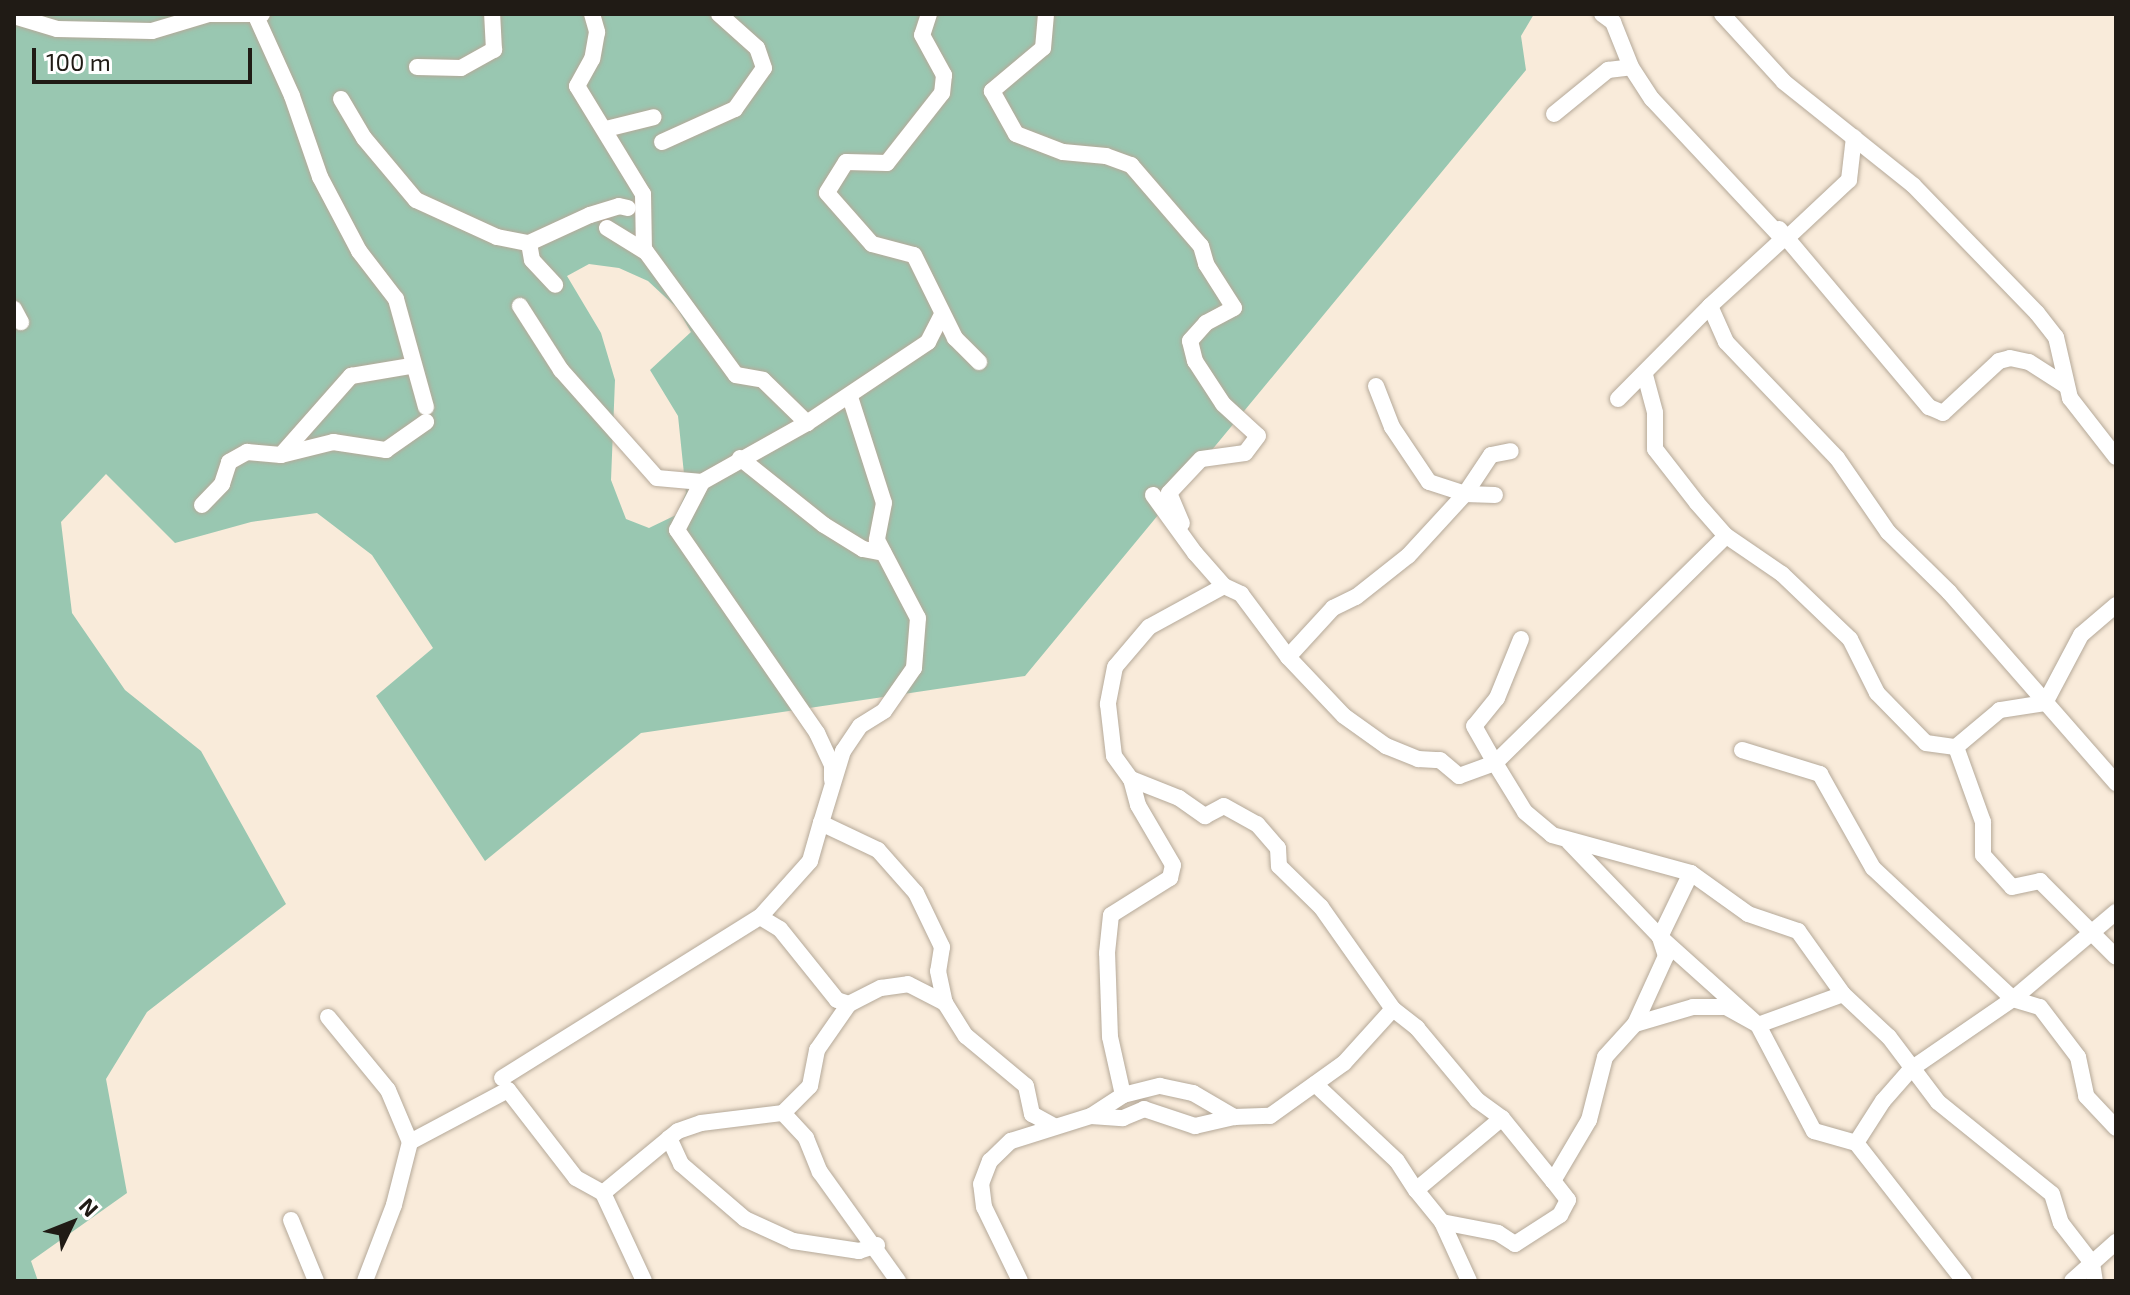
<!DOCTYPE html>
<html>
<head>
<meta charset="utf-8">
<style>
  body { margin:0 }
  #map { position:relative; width:2130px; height:1295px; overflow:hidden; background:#f9ebda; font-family:"Exo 2",sans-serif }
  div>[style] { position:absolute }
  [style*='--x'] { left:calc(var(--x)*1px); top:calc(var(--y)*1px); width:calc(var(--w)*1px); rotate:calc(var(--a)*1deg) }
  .green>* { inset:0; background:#99c7b1 }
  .roads { filter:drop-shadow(0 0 2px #b5a999) drop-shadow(0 0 2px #b5a999) }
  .street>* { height:16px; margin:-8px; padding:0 8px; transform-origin:8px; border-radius:8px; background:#fff }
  span { translate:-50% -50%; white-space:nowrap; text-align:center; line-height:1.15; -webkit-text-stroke:6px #fff; paint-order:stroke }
  .frame { position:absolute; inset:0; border:16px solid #201b15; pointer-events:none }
  .north { position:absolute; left:32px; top:1183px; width:80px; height:80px; -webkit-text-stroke:6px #fff; paint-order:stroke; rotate:47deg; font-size:22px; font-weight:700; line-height:32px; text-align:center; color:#201b15 }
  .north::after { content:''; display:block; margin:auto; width:28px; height:36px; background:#201b15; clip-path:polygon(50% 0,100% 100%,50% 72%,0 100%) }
  .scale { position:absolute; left:32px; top:48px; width:220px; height:36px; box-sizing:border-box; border:4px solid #201b15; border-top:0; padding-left:10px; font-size:24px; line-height:28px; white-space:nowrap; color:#201b15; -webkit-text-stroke:6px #fff; paint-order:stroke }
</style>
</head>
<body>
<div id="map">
  <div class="green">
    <div style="clip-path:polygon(evenodd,14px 14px,1534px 14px,1521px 36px,1526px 70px,1025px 676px,641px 733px,485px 861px,376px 696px,433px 648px,372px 555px,317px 513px,251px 522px,175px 543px,106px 474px,61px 522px,72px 613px,125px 690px,201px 751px,286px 904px,147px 1012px,106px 1079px,127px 1193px,31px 1261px,38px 1281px,14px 1281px,14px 14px,589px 264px,619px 268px,648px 281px,677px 308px,691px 332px,650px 370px,678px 416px,686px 493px,676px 515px,649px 528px,626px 519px,611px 480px,615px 380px,601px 333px,567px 276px,589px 264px)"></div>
  </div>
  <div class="roads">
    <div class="street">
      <div style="--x:255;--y:14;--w:90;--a:65.7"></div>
      <div style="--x:292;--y:96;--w:86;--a:70.9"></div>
      <div style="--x:320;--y:177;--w:84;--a:62.2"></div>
      <div style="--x:359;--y:251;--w:61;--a:52.4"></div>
      <div style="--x:396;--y:299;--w:112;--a:74.5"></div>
      <div style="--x:592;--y:14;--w:19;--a:74"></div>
      <div style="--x:597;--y:32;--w:27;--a:100"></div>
      <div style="--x:592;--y:59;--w:31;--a:119"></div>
      <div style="--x:577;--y:86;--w:127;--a:58.6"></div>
      <div style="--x:643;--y:194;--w:55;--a:89"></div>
      <div style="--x:644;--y:249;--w:156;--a:53.9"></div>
      <div style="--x:736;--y:375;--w:27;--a:10"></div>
      <div style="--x:763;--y:380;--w:62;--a:44.3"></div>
      <div style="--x:807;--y:423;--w:146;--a:-33.8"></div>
      <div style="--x:928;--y:342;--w:29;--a:-63"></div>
      <div style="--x:929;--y:14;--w:22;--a:108"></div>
      <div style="--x:922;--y:35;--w:46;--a:61.2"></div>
      <div style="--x:944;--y:75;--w:18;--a:96"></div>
      <div style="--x:942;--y:93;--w:89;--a:128.2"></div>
      <div style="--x:887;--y:163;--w:41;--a:-178.6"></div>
      <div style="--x:846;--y:162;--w:36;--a:122"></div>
      <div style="--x:827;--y:193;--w:68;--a:48.6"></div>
      <div style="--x:872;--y:244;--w:43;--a:14.7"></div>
      <div style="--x:914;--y:255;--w:93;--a:63.7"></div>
      <div style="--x:955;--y:338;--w:34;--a:45"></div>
      <div style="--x:1046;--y:14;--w:34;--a:95"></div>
      <div style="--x:1043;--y:48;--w:67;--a:139.9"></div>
      <div style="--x:992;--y:91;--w:49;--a:60.8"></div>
      <div style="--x:1016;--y:134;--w:50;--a:21"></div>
      <div style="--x:1063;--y:152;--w:43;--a:5.3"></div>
      <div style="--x:1106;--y:156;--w:27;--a:20"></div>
      <div style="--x:1131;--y:165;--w:107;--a:49.2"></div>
      <div style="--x:1201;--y:246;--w:19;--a:74"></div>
      <div style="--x:1206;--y:264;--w:52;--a:57.5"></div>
      <div style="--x:1234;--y:308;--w:32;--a:152"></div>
      <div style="--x:1206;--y:323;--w:24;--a:132"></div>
      <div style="--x:1190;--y:341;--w:21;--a:76"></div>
      <div style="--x:1195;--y:361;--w:51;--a:56.9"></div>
      <div style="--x:1223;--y:404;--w:47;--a:42.4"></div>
      <div style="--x:1258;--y:436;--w:21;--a:127"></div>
      <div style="--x:1245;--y:453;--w:44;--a:172.2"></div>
      <div style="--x:1201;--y:459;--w:47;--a:133.3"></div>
      <div style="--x:1169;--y:493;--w:33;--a:67"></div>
      <div style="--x:1602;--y:14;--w:14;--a:36"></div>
      <div style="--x:1613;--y:22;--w:48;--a:68.2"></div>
      <div style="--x:1631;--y:67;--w:38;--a:57"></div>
      <div style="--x:1652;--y:99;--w:192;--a:46.9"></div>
      <div style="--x:1783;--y:239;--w:99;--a:137.5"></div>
      <div style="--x:1710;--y:306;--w:39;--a:66"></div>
      <div style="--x:1726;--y:342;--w:161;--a:46.3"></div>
      <div style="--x:1837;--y:458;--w:90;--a:55.4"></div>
      <div style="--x:1888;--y:532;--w:86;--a:44.5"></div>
      <div style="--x:1949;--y:592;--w:254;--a:48.8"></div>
      <div style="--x:1722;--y:14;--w:92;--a:47.6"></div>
      <div style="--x:1784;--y:82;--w:165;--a:38.6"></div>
      <div style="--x:1913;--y:185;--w:178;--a:45.9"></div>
      <div style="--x:2037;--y:313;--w:31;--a:52"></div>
      <div style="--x:2056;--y:337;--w:63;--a:77.1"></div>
      <div style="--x:2070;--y:398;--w:75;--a:52.1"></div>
      <div style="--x:14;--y:16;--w:45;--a:16.8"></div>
      <div style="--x:57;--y:29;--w:95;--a:1.2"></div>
      <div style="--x:152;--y:31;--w:59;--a:-16.6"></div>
      <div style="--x:209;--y:14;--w:53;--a:0"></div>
      <div style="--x:417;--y:67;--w:44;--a:1.3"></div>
      <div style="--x:461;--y:68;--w:38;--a:-29"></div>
      <div style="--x:494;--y:50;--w:36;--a:-93"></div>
      <div style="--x:341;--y:99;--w:45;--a:59.5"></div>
      <div style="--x:364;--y:138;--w:81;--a:50"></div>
      <div style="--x:416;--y:200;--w:89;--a:24.6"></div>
      <div style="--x:497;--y:237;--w:33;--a:11"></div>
      <div style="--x:529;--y:243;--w:67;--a:-24.7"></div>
      <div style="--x:590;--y:215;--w:30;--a:-17"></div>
      <div style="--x:619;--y:206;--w:9;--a:13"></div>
      <div style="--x:1554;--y:114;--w:70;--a:-39.2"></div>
      <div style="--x:1608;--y:70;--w:23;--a:-7"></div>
      <div style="--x:606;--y:129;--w:49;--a:-14"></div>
      <div style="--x:662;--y:142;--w:80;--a:-24.3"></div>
      <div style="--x:735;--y:109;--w:50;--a:-54.7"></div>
      <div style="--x:764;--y:68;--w:21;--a:-109"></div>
      <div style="--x:757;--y:48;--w:51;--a:-138.2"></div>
      <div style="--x:607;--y:228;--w:46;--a:31.6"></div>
      <div style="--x:1779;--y:229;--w:233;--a:49.9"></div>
      <div style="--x:1929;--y:407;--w:15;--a:23"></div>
      <div style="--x:1943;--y:413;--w:76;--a:-42.9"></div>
      <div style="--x:1999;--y:361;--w:11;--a:-15"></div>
      <div style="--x:2010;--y:358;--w:19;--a:12"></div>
      <div style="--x:2029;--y:362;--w:43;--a:32.6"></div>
      <div style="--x:1787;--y:238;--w:85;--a:-43.1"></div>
      <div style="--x:1849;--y:180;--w:43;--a:-83.4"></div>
      <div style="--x:529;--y:243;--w:17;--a:80"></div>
      <div style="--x:532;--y:260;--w:34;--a:47"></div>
      <div style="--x:520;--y:306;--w:76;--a:57.4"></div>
      <div style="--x:561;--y:370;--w:144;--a:48.4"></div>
      <div style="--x:657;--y:478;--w:45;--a:5.1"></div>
      <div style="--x:14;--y:309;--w:15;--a:62"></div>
      <div style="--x:1645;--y:375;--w:39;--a:75"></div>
      <div style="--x:1655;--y:413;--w:36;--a:90"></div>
      <div style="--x:1655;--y:449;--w:68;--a:52.1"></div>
      <div style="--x:1697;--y:503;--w:43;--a:48.8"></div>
      <div style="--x:1725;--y:535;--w:69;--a:34.4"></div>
      <div style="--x:1782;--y:574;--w:94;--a:43.7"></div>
      <div style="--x:1850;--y:639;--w:60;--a:63.4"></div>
      <div style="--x:1877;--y:693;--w:70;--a:45.6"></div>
      <div style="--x:1926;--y:743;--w:30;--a:8"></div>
      <div style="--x:1376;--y:386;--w:44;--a:68.7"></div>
      <div style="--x:1392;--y:427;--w:66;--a:56.1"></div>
      <div style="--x:1429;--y:482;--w:38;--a:18"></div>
      <div style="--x:1465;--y:494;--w:30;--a:2"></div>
      <div style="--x:850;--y:397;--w:111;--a:72.2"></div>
      <div style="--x:884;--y:503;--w:38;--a:101"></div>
      <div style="--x:877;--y:540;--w:88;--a:62.3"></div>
      <div style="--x:918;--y:618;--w:50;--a:94.6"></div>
      <div style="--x:914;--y:668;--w:52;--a:124.9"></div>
      <div style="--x:884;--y:711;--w:28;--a:148"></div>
      <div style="--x:860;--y:726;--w:30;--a:124"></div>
      <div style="--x:843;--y:751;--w:75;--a:107"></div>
      <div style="--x:821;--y:823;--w:63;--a:25.3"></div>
      <div style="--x:878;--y:850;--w:57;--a:48.5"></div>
      <div style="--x:916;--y:893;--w:60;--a:64.3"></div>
      <div style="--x:942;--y:947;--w:24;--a:99"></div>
      <div style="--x:938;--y:971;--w:33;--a:78"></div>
      <div style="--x:945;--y:1003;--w:39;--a:58"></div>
      <div style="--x:966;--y:1036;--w:78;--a:39.8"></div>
      <div style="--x:1026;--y:1086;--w:29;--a:78"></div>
      <div style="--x:1032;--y:1114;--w:26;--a:29"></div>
      <div style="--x:1618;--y:399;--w:131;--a:-45.3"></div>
      <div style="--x:807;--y:423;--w:120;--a:150.7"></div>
      <div style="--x:702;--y:482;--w:54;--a:117.5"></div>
      <div style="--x:677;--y:530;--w:247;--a:55.4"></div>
      <div style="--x:817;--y:733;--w:35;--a:65"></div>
      <div style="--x:832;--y:765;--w:15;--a:90"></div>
      <div style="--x:281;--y:455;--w:106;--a:-48.5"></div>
      <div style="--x:351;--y:376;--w:61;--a:-9.5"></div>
      <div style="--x:740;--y:458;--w:107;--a:38.6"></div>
      <div style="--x:824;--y:525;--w:46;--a:31.6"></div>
      <div style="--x:863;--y:549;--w:21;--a:11"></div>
      <div style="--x:1153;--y:495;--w:72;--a:54.1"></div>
      <div style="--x:1195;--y:553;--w:44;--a:48.7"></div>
      <div style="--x:1224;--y:586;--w:19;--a:25"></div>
      <div style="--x:1241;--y:594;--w:79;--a:53.3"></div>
      <div style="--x:1288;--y:657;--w:81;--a:46.5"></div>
      <div style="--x:1344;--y:716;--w:52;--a:35.5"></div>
      <div style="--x:1386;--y:746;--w:35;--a:22"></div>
      <div style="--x:1418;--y:759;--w:22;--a:3"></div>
      <div style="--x:1440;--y:760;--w:25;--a:40"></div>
      <div style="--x:1459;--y:776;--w:38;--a:-20"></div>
      <div style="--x:1495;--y:763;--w:57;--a:58.5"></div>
      <div style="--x:1525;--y:812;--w:35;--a:40"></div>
      <div style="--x:1552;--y:835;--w:144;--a:15.3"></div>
      <div style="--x:1691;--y:873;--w:70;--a:35.7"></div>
      <div style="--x:1748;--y:914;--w:53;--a:18.8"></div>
      <div style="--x:1798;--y:931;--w:77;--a:54.5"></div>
      <div style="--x:202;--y:505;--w:29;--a:-46"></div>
      <div style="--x:222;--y:484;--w:23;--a:-72"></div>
      <div style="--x:229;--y:462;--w:21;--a:-29"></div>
      <div style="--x:247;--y:452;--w:34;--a:5"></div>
      <div style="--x:281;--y:455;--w:54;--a:-14"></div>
      <div style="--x:333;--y:442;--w:54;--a:8.6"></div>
      <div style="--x:386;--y:450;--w:49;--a:-35"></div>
      <div style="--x:1224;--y:586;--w:85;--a:151.3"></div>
      <div style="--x:1149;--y:627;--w:52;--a:130.4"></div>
      <div style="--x:1115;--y:667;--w:38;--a:101"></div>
      <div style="--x:1108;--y:704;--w:52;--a:83.4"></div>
      <div style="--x:1114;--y:756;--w:29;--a:54"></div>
      <div style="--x:1131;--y:779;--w:52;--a:21.6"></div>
      <div style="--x:1179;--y:798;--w:32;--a:35"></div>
      <div style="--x:1205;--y:816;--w:21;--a:-28"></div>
      <div style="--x:1224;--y:806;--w:38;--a:29"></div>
      <div style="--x:1257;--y:824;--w:32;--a:49"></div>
      <div style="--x:1278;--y:848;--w:18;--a:87"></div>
      <div style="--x:1279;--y:866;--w:59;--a:44.3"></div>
      <div style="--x:1321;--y:907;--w:125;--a:54.8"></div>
      <div style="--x:1393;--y:1009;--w:31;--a:38"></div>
      <div style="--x:1417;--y:1028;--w:94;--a:50.2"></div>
      <div style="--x:1477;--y:1100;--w:31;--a:36"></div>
      <div style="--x:2116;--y:605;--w:46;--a:139.4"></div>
      <div style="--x:2081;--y:635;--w:77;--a:117.9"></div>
      <div style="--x:2045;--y:703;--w:46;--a:171.2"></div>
      <div style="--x:2000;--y:710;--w:57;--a:139.9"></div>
      <div style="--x:1956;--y:747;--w:80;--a:70.2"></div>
      <div style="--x:1983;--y:822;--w:33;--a:90"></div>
      <div style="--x:1983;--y:855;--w:43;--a:47.8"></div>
      <div style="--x:2012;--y:887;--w:29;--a:-12"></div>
      <div style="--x:2040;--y:881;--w:107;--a:45"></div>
      <div style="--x:1521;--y:639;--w:64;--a:112.1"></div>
      <div style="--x:1497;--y:698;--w:36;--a:129"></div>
      <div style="--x:1474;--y:726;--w:43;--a:60.4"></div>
      <div style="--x:1495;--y:763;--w:324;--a:-44.5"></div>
      <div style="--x:1288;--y:657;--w:67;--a:-47.4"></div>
      <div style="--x:1333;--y:608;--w:25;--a:-26"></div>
      <div style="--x:1356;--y:597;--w:66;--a:-38.3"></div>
      <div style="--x:1408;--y:556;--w:84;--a:-47.4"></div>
      <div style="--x:1465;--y:494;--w:47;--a:-56.3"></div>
      <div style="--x:1491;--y:455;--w:20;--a:-11"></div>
      <div style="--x:1742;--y:750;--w:82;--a:17.1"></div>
      <div style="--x:1820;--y:774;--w:108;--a:60.6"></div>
      <div style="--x:1873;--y:868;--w:192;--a:43.1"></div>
      <div style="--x:2013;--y:999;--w:28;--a:17"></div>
      <div style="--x:2040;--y:1007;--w:63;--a:52.8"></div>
      <div style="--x:2078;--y:1057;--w:40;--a:78"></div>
      <div style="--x:2086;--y:1096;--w:44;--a:46.8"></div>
      <div style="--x:1569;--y:842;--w:132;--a:46.2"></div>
      <div style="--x:1660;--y:937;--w:132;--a:41.9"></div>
      <div style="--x:1758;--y:1025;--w:120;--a:62.2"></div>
      <div style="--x:1814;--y:1131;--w:44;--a:15.9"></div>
      <div style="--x:760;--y:917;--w:23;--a:31"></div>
      <div style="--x:780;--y:929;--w:91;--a:51.2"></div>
      <div style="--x:837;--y:1000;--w:13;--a:18"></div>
      <div style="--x:328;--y:1017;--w:94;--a:50.6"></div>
      <div style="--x:388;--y:1090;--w:56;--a:67.1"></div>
      <div style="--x:410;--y:1142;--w:65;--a:104.3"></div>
      <div style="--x:394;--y:1205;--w:81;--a:110.9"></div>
      <div style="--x:1635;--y:1024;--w:60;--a:-16.3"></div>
      <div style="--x:1693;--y:1007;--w:33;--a:0"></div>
      <div style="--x:1726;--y:1007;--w:37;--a:29"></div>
      <div style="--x:1758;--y:1025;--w:90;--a:-20"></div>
      <div style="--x:1843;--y:994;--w:63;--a:43.1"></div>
      <div style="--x:1889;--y:1037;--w:81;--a:53"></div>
      <div style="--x:1938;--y:1102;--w:146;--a:38.9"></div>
      <div style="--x:2052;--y:1194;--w:30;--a:73"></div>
      <div style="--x:2061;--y:1223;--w:51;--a:52.2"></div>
      <div style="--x:2092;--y:1263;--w:18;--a:81"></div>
      <div style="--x:502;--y:1078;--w:304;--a:-32"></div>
      <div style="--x:760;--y:917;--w:75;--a:-48.2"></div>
      <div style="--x:810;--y:861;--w:40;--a:-74"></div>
      <div style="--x:1315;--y:1084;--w:112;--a:43.2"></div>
      <div style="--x:1397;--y:1161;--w:35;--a:57"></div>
      <div style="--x:1416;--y:1190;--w:112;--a:-39.9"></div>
      <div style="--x:1502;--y:1118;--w:81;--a:51"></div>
      <div style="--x:1553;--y:1181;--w:71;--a:-59.5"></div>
      <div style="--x:1589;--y:1120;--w:65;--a:-75.7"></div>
      <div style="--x:1605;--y:1057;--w:45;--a:-47.7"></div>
      <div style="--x:1635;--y:1024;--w:75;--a:-65.5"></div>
      <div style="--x:1666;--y:956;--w:20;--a:-108"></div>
      <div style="--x:1660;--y:937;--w:71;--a:-64.2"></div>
      <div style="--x:1123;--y:1095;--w:59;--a:-102.6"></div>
      <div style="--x:1110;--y:1037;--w:84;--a:-92"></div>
      <div style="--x:1107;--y:953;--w:38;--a:-84"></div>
      <div style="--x:1111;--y:915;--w:70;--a:-32.1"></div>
      <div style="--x:1170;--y:878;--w:13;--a:-77"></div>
      <div style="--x:1173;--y:865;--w:69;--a:-120.3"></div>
      <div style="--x:1138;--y:805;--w:27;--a:-105"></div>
      <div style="--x:783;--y:1113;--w:38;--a:-45"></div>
      <div style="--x:810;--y:1086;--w:37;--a:-79"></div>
      <div style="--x:817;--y:1050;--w:56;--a:-55.2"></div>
      <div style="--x:849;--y:1004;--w:36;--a:-27"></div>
      <div style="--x:881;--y:988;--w:27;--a:-8"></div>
      <div style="--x:908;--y:984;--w:42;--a:27.2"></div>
      <div style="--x:1091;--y:1116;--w:32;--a:4"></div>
      <div style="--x:1123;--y:1118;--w:23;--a:-23"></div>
      <div style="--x:1144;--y:1109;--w:54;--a:18.4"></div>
      <div style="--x:1195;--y:1126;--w:40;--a:-13"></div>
      <div style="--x:669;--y:1138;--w:29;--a:65"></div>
      <div style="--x:681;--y:1164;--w:84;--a:40.7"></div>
      <div style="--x:745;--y:1219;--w:53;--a:24.6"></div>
      <div style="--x:793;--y:1241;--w:67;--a:8.6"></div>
      <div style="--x:859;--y:1251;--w:19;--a:-18"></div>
      <div style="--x:410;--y:1142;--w:111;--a:-28"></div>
      <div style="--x:508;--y:1090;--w:111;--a:52.3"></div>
      <div style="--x:576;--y:1178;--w:31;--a:29"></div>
      <div style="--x:603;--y:1193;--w:97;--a:65"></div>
      <div style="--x:1416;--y:1190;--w:41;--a:50.9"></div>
      <div style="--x:1442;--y:1222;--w:65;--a:65.4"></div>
      <div style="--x:603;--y:1193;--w:97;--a:-39.6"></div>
      <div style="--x:678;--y:1131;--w:24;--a:-19"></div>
      <div style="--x:701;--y:1123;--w:83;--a:-7"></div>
      <div style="--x:783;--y:1113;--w:34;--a:47"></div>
      <div style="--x:806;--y:1138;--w:37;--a:68"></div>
      <div style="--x:820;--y:1172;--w:134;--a:54.4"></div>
      <div style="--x:291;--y:1220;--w:66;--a:67.7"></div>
      <div style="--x:1442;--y:1222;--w:57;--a:11.1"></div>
      <div style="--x:1498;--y:1233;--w:20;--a:33"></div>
      <div style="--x:1515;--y:1244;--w:54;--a:-32.8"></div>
      <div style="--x:1560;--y:1215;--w:17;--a:-62"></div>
      <div style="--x:1568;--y:1200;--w:24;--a:-128"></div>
      <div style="--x:1020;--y:1281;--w:82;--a:-115.9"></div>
      <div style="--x:984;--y:1207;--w:23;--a:-97"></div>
      <div style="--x:981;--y:1184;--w:25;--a:-69"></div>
      <div style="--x:990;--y:1161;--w:29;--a:-44"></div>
      <div style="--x:1011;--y:1141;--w:84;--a:-17.4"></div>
      <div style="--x:1091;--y:1116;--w:38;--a:-33"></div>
      <div style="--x:1123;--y:1095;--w:38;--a:-14"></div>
      <div style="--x:1160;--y:1086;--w:34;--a:12"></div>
      <div style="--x:1193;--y:1093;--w:48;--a:30.3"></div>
      <div style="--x:1234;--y:1117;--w:36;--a:-2"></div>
      <div style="--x:1270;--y:1116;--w:91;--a:-35.6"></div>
      <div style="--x:1344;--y:1063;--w:73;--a:-47.8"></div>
      <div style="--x:1964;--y:1281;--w:175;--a:-128"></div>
      <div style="--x:1856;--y:1143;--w:50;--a:-57.3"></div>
      <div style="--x:1883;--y:1101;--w:43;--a:-48.8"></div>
      <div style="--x:1911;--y:1069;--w:124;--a:-34.5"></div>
      <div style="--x:2013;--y:999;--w:135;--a:-40.2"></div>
      <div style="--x:2072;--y:1281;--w:59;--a:-41.6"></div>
    </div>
  </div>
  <div class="frame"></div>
  <div class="north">N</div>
  <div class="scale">100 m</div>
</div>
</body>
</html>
